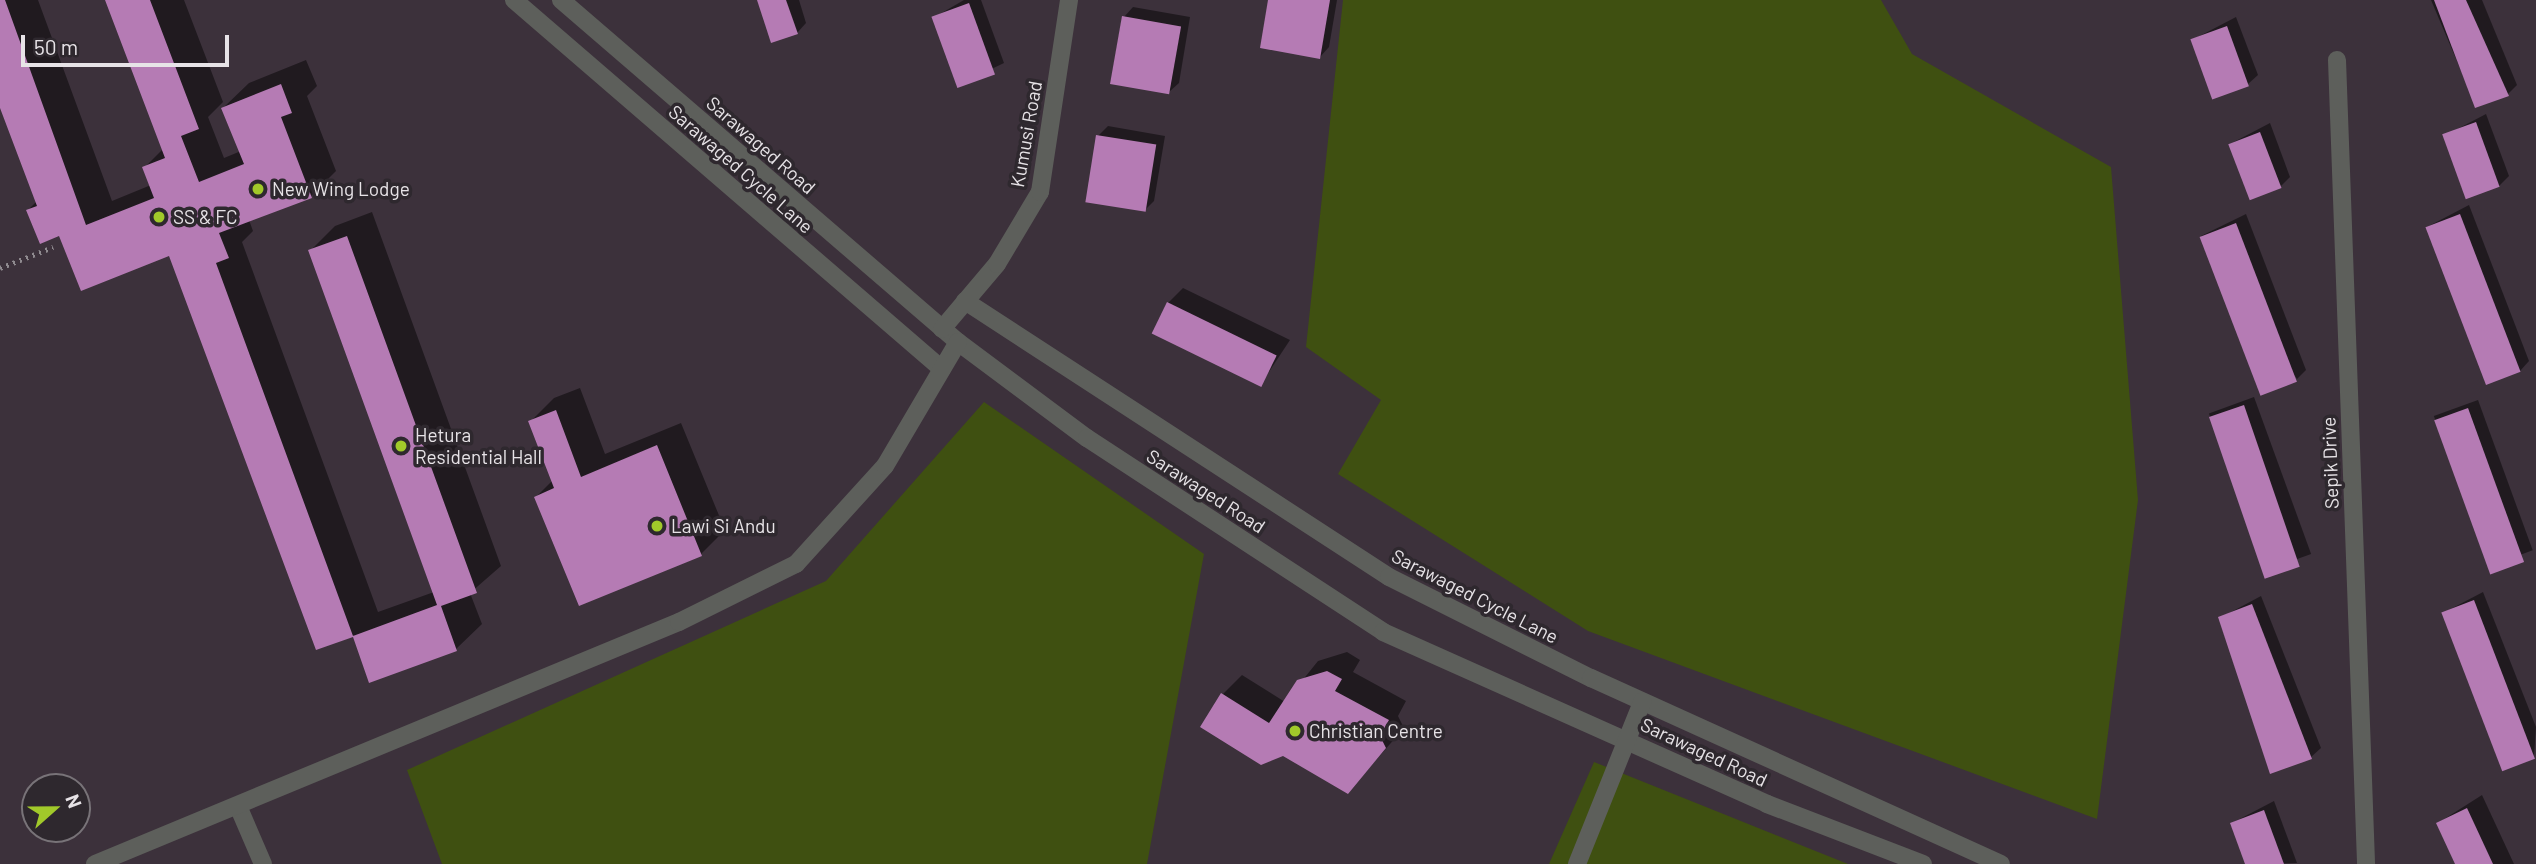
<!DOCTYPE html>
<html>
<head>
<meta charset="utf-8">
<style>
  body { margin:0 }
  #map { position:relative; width:2536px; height:864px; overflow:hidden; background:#2e282e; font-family:Barlow,sans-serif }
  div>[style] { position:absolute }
  .built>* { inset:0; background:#3c313b }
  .green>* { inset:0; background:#3f5011 }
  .shadow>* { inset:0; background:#0007; transform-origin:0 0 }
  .building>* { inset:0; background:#b57bb4; transform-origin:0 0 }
  .path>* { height:4.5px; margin-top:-2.25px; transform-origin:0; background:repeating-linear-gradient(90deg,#8f8a8f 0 2px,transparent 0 7px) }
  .street>* { height:18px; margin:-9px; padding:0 9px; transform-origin:9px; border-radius:9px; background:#5d5f5b }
  .dots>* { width:19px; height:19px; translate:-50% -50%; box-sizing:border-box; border:4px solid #2e282e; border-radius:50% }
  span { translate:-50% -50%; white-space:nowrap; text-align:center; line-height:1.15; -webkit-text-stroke:7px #2e282e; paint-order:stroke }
  .street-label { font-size:19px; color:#e7e3e7 }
  .poi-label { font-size:19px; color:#e7e3e7 }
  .left { translate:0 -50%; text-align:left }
  .north { position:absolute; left:21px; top:773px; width:70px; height:70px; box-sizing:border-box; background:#2e282e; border:2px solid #787378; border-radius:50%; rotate:69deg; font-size:19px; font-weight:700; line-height:28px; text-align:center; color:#e7e3e7 }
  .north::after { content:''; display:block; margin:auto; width:24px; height:32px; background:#a1c92a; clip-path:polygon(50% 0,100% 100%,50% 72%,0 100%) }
  .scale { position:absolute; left:21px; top:35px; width:208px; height:32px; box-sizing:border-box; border:4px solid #e7e3e7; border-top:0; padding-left:9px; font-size:21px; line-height:24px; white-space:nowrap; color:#e7e3e7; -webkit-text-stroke:5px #2e282e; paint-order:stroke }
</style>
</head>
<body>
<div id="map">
  <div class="built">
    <i style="clip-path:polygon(evenodd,0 0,2536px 0,2536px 864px,0 864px,0 0,35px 787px,77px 787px,77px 829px,35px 829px,35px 787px)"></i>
  </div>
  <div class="green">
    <i style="clip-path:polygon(1343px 0,1881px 0,1912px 54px,2111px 167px,2138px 500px,2097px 819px,1588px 631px,1338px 474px,1381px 400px,1306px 347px)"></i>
    <i style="clip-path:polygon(984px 402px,1204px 554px,1147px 864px,442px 864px,407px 770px,826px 581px)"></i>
    <i style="clip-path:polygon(1594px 762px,1848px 864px,1549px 864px)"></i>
  </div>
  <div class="shadow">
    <i style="clip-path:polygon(0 0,38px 0,112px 201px,151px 185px,144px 168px,163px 149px,107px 0,184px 0,223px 102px,208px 117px,224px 158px,241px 151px,223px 108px,249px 83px,306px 60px,317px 86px,307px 96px,336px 171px,311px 196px,249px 220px,253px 231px,242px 242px,378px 612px,434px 592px,310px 251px,335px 226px,372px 212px,501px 566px,470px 593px,482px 624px,456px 649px,370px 681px,354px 635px,317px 648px,170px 254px,60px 234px,28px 210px,37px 201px,0 103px)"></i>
    <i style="clip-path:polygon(759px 0,799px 0,806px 23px,797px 33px)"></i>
    <i style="clip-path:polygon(964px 0,981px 0,1004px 63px,958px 85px,933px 18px)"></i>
    <i style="clip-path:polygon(1270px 0,1337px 0,1329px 47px,1320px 57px)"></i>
    <i style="clip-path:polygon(2431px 0,2482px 0,2517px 85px,2508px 94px,2476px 106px)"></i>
    <i style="clip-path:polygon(1133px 7px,1190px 17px,1179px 83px,1169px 92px,1124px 17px)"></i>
    <i style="clip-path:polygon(2236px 17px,2258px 75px,2248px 84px,2192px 40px)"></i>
    <i style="clip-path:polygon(2486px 114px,2509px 176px,2499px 186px,2444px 136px)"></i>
    <i style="clip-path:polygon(2270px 123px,2290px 177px,2280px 187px,2230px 144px)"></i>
    <i style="clip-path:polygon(1108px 126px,1165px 136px,1154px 201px,1144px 211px,1098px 136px)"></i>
    <i style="clip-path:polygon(2469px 205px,2529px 361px,2520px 371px,2427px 227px)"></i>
    <i style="clip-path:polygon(2246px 214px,2306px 370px,2297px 379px,2201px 236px)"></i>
    <i style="clip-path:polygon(1183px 288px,1290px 340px,1261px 384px,1168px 303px)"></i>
    <i style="clip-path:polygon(580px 388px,605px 454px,681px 423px,725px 530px,701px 554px,580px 604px,536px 497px,553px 480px,530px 422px,554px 398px)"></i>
    <i style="left:2254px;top:397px;width:167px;height:48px;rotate:70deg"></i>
    <i style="left:2478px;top:400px;width:160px;height:47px;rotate:70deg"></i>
    <i style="clip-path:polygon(2483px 592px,2536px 727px,2534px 757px,2443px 613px)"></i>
    <i style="clip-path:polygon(2261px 596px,2321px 748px,2311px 757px,2220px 618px)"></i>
    <i style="clip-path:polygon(1347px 652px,1360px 660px,1353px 672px,1406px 701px,1398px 716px,1404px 728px,1348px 792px,1223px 694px,1242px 675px,1285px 702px,1318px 661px)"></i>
    <i style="clip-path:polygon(2482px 795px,2514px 864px,2457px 864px,2438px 823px)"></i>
    <i style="clip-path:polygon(2274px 801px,2297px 863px,2247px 864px,2232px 823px)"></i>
  </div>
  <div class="building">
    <i style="clip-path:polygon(0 0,5px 0,86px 225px,154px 198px,142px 167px,165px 158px,105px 0,150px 0,199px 129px,181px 136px,199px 182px,244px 164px,221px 108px,281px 84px,292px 113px,281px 117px,312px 198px,219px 233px,229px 258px,216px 263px,353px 636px,437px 605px,308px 250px,347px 236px,477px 593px,441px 606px,457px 651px,369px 683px,353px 637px,316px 650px,169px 256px,81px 291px,59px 236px,40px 244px,26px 210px,37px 206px,0 108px)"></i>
    <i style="clip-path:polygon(757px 0,786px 0,798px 34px,771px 43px)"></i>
    <i style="clip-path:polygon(1268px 0,1330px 0,1320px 59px,1260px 48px)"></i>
    <i style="clip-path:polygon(2434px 0,2466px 0,2509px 96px,2475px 108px)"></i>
    <i style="left:969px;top:3px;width:76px;height:40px;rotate:70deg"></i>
    <i style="left:1122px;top:16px;width:60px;height:69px;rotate:10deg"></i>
    <i style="left:2227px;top:26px;width:64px;height:39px;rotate:70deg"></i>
    <i style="left:2476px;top:122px;width:69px;height:36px;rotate:70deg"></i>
    <i style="left:2260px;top:132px;width:60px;height:34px;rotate:69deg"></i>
    <i style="left:1096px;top:135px;width:61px;height:68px;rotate:9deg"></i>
    <i style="left:2460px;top:214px;width:169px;height:37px;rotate:69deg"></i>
    <i style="left:2236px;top:223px;width:170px;height:39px;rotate:69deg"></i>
    <i style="left:1167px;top:302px;width:122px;height:35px;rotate:26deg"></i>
    <i style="left:2244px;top:405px;width:171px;height:37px;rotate:71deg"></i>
    <i style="left:2468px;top:408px;width:164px;height:36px;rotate:70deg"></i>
    <i style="clip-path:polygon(556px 410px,581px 477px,657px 445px,702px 556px,579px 606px,534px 497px,554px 488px,528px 421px)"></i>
    <i style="left:2474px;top:600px;width:170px;height:35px;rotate:69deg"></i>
    <i style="clip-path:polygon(2252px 604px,2312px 759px,2270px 774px,2218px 617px)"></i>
    <i style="clip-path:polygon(1327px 671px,1342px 679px,1335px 691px,1389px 720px,1380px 736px,1386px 748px,1348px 794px,1283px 756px,1261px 765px,1200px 727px,1221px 693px,1269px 723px,1297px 680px)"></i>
    <i style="clip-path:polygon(2467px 808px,2493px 864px,2455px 864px,2436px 823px)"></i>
    <i style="clip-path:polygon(2264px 810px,2284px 864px,2245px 864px,2230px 823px)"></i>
  </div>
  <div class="path">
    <i style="left:0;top:268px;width:57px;rotate:-21.6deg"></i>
  </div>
  <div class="street">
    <i style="left:514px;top:0;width:565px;rotate:40.77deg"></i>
    <i style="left:561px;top:0;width:524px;rotate:40.74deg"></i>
    <i style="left:958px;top:342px;width:161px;rotate:36.7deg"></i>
    <i style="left:1087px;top:438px;width:354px;rotate:33.2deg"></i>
    <i style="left:1383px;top:632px;width:421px;rotate:24.1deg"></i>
    <i style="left:1767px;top:804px;width:167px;rotate:21deg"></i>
    <i style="left:2337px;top:60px;width:805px;rotate:87.93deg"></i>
    <i style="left:965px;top:301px;width:506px;rotate:33.06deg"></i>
    <i style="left:1389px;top:577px;width:226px;rotate:26.6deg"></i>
    <i style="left:1591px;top:678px;width:450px;rotate:24.4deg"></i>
    <i style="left:942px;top:329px;width:85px;rotate:-49.8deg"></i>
    <i style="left:997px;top:264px;width:84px;rotate:-59.2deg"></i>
    <i style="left:1040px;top:192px;width:194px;rotate:-81.4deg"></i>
    <i style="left:238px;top:806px;width:63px;rotate:66.7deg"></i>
    <i style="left:95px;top:864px;width:632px;rotate:-22.51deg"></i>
    <i style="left:679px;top:622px;width:131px;rotate:-26.4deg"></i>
    <i style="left:796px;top:564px;width:132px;rotate:-47.8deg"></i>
    <i style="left:885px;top:466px;width:144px;rotate:-59.5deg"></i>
    <i style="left:1577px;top:864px;width:175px;rotate:-68.1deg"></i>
  </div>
  <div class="dots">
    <i style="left:258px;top:189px;background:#a1c92a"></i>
    <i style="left:159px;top:217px;background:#a1c92a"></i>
    <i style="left:401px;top:446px;background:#a1c92a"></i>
    <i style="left:657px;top:526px;background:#a1c92a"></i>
    <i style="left:1295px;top:731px;background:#a1c92a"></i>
  </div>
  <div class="street-label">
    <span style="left:1026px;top:134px;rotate:-80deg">Kumusi Road</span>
    <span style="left:761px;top:145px;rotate:41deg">Sarawaged Road</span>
    <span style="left:741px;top:169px;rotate:41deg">Sarawaged Cycle Lane</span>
    <span style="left:2330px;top:463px;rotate:-92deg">Sepik Drive</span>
    <span style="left:1206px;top:491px;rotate:33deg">Sarawaged Road</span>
    <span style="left:1475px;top:596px;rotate:27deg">Sarawaged Cycle Lane</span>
    <span style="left:1704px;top:752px;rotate:25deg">Sarawaged Road</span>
  </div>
  <div class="poi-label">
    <span class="left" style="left:272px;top:189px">New Wing Lodge</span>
    <span class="left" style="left:173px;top:217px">SS &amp; FC</span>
    <span class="left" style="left:415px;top:446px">Hetura<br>Residential Hall</span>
    <span class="left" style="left:671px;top:526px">Lawi Si Andu</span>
    <span class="left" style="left:1309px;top:731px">Christian Centre</span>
  </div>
  <div class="north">N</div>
  <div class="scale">50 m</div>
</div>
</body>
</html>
